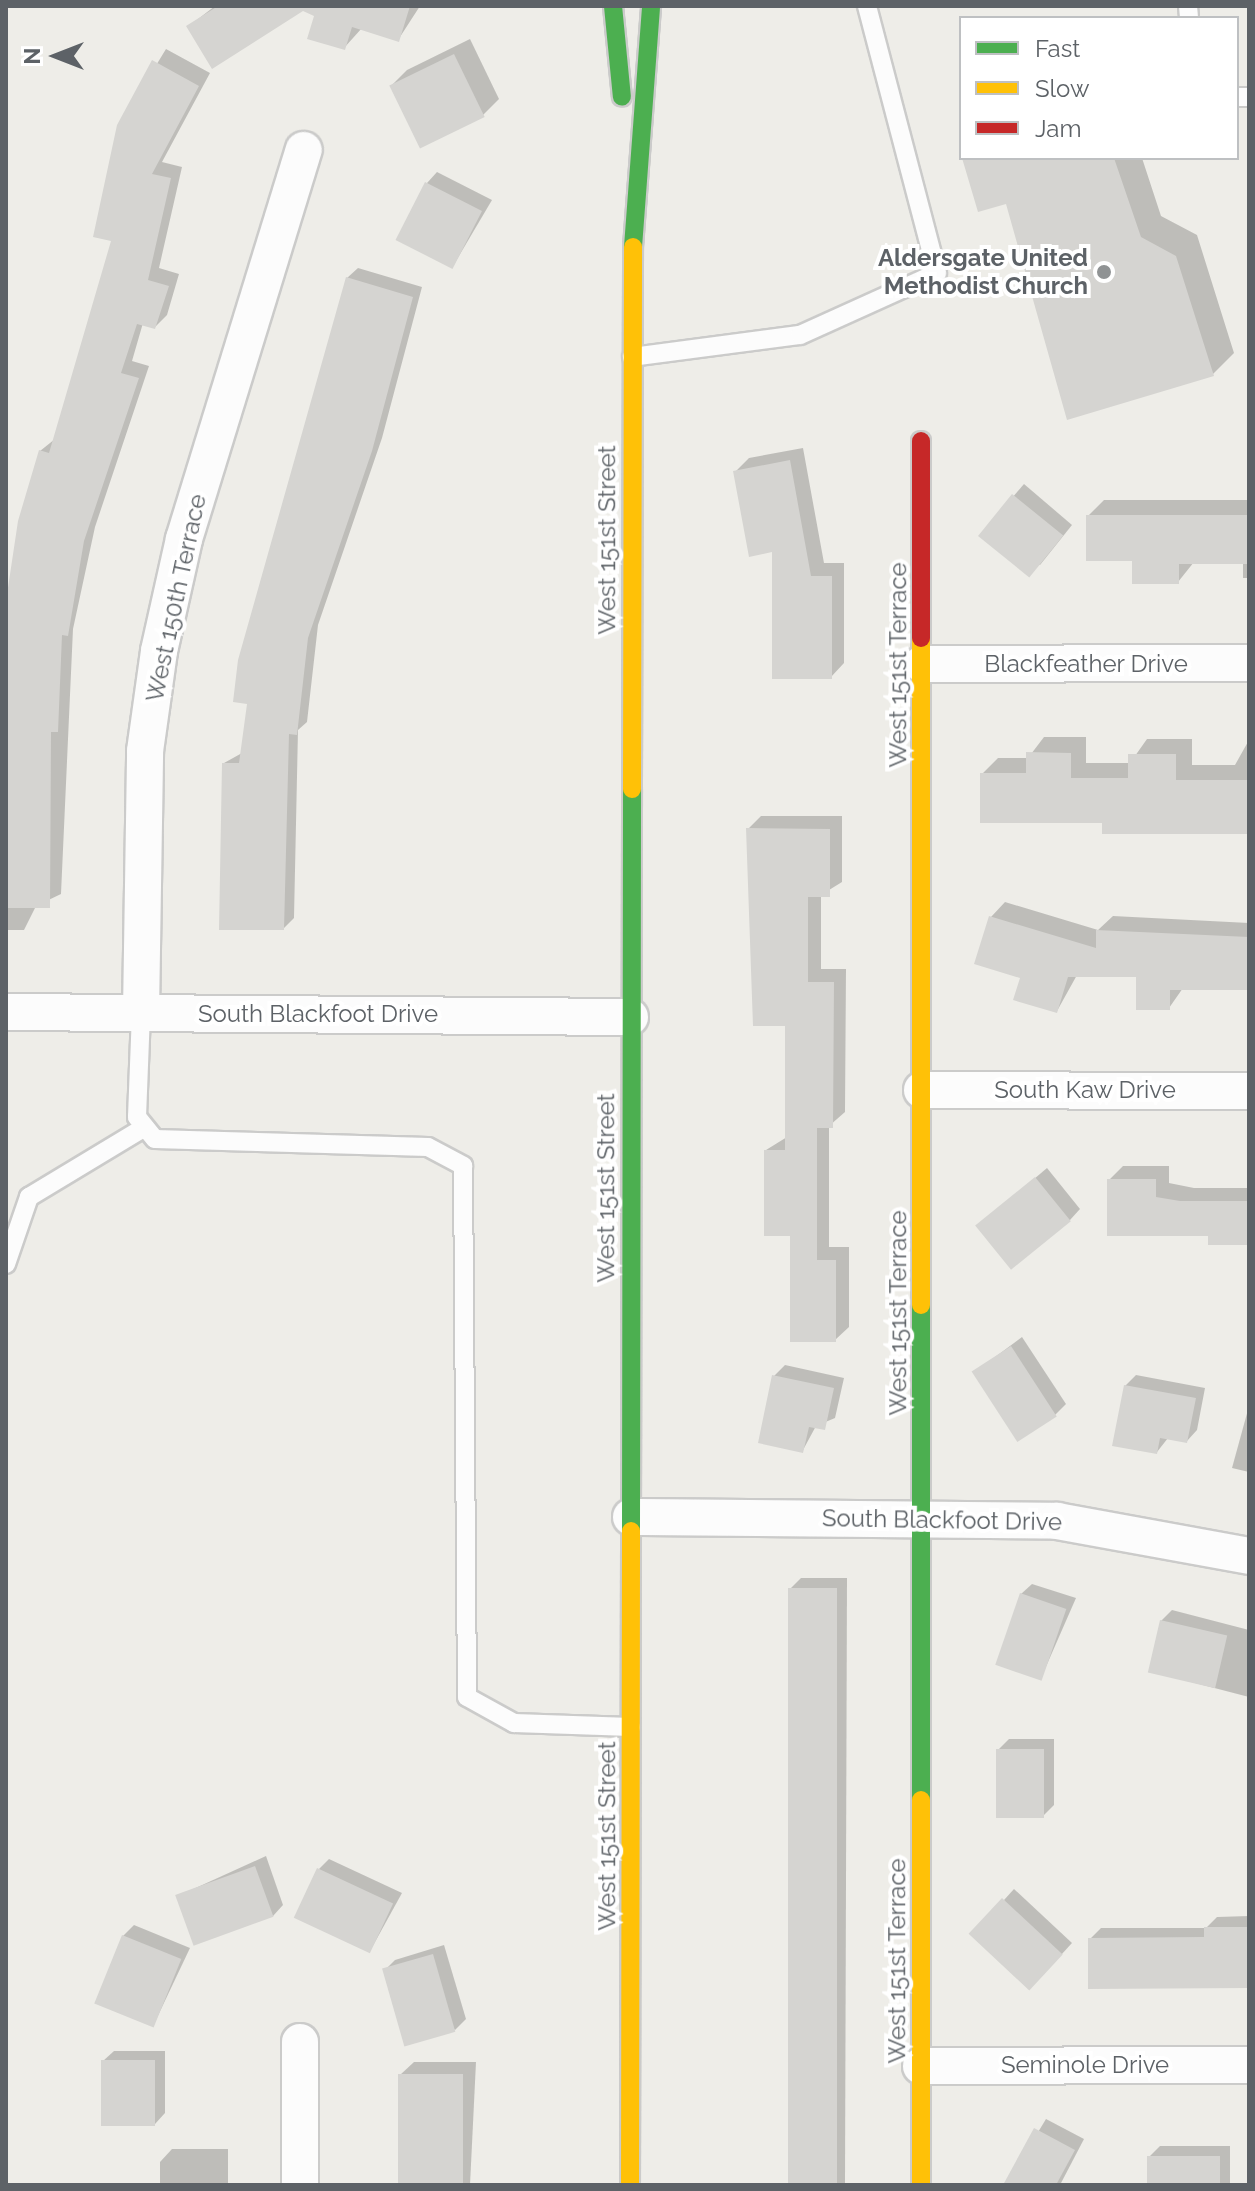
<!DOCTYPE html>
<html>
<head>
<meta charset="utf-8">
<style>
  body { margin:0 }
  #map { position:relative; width:1255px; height:2191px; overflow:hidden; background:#eeede8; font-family:Raleway,sans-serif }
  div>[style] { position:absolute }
  .shadow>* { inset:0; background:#0003 }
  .building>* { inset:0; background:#d5d4d1; transform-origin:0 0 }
  .roads { filter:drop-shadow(2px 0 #cbcbca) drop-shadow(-2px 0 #cbcbca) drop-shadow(0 2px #cbcbca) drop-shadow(0 -2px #cbcbca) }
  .lane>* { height:18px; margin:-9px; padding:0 9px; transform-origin:9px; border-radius:9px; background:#fcfcfc }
  .street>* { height:36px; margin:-18px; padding:0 18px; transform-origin:18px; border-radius:18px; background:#fcfcfc }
  .fast>* { height:18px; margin:-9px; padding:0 9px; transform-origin:9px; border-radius:9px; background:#4caf50 }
  .slow>* { height:18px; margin:-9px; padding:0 9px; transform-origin:9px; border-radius:9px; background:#ffc107 }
  .jam>* { height:18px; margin:-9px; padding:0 9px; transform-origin:9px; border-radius:9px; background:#c62828 }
  .dots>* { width:22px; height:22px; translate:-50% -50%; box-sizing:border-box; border:4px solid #fff; border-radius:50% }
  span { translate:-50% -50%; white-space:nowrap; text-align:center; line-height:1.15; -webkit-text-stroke:8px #fff; paint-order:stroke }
  .poi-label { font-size:24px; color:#5d6267; font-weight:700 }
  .right { translate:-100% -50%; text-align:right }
  .street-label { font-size:24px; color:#5d6267 }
  .frame { position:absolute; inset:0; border:8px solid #5d6267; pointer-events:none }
  .legend { position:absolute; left:959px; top:16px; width:280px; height:144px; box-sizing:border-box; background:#fff; border:2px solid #bec0c2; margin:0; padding:10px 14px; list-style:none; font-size:24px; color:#5d6267 }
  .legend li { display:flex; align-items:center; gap:16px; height:40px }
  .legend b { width:40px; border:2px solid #bec0c2 }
  .north { position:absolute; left:16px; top:16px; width:80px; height:80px; -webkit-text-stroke:6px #fff; paint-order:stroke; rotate:270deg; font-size:22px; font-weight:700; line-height:32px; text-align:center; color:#5d6267 }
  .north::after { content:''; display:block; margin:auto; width:28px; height:36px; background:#5d6267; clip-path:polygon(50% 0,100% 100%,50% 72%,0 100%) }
</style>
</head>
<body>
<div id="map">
  <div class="shadow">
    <i style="clip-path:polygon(215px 6px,294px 6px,189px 26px)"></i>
    <i style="clip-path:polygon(319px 6px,420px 6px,398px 40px,362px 28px,344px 48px)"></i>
    <i style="clip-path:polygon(470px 39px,499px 99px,483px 115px,391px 86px,407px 70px)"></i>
    <i style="clip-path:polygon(166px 49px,210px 73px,162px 162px,182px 167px,159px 268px,179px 274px,167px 315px,155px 327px,143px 323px,132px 361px,149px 366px,95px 527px,73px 629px,61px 894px,36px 906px,24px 930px,6px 930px,6px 609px,40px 451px,55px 439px,113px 239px,119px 126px)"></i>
    <i style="clip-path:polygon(965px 158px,1142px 158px,1161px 216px,1197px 235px,1234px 353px,1213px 374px)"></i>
    <i style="clip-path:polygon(437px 172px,492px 200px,453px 266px,427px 183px)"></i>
    <i style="clip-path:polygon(358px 268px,422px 287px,382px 438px,318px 625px,307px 722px,298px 730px,294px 918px,284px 928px,224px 763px,242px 753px,347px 278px)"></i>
    <i style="clip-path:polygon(803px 448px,824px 563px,844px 563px,844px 663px,831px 677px,735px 472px,749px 458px)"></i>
    <i style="clip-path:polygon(1024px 484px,1072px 525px,1040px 565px,980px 535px)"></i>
    <i style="clip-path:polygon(1104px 500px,1249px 500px,1249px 578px,1243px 578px,1243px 562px,1194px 562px,1178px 582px,1134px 559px,1088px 516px)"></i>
    <i style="clip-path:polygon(1044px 737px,1086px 737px,1086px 763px,1130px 763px,1147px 739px,1192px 739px,1192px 765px,1235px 765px,1249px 740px,1249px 832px,1104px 821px,982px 774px,998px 758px,1028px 758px)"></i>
    <i style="clip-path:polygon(761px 816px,842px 816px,842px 882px,821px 895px,821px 969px,846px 969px,845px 1112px,829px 1126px,829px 1247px,849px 1247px,849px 1327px,835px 1340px,766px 1150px,787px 1137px,787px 1024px,748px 829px)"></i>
    <i style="clip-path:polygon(1005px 902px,1098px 930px,1113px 916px,1249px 923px,1249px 1008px,1248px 988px,1183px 988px,1169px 1008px,1138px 975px,1077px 975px,1057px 1011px,1022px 976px,991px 917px)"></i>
    <i style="clip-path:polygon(1123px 1166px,1169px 1166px,1169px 1183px,1194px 1188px,1249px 1188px,1249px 1243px,1210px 1234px,1109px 1180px)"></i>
    <i style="clip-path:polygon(1047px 1168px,1080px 1209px,1070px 1220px,989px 1217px)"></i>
    <i style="clip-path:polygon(1022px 1337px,1066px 1404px,1055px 1415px,975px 1372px)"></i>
    <i style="clip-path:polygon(785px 1365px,844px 1378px,835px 1418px,816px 1426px,803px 1450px,774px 1376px)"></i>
    <i style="clip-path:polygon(1136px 1375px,1205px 1388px,1197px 1430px,1187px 1441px,1168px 1438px,1157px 1452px,1125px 1386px)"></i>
    <i style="clip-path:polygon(1249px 1406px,1249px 1472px,1232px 1468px)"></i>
    <i style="clip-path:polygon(801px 1578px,847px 1578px,845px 2185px,789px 2185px,790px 1589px)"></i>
    <i style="clip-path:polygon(1032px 1584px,1076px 1598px,1041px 1678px,1021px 1594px)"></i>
    <i style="clip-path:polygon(1172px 1610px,1249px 1630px,1249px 1697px,1149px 1671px,1161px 1621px)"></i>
    <i style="clip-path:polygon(1009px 1739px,1054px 1739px,1054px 1805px,1043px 1816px,998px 1750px)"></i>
    <i style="clip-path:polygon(266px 1856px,283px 1905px,273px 1916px,178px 1896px)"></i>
    <i style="clip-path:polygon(329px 1859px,402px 1893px,370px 1951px,319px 1869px)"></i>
    <i style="clip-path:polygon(1014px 1889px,1072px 1943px,1040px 1978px,1004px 1900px)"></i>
    <i style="clip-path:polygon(1249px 1916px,1249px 1986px,1090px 1939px,1101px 1928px,1206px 1928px,1217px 1917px)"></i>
    <i style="clip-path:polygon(134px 1925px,190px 1948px,153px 2026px,123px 1936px)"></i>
    <i style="clip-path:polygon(444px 1945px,466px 2019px,455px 2030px,385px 1970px,395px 1960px)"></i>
    <i style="clip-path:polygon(114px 2051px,165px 2051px,165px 2113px,155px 2124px,103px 2061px)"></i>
    <i style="clip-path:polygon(414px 2062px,476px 2062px,470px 2185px,399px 2185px,400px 2075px)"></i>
    <i style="clip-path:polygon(1046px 2119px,1084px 2139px,1060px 2185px,1006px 2185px)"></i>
    <i style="clip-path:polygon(1160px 2146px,1230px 2146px,1230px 2185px,1149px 2185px,1149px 2157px)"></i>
    <i style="clip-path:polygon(172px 2149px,228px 2149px,228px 2185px,160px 2185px,160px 2162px)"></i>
  </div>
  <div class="building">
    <i style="clip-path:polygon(218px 6px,410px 6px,399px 42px,352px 27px,345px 50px,307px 39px,314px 16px,303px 11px,212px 69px,186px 26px)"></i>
    <i style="left:454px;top:54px;width:70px;height:72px;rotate:64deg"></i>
    <i style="clip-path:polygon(152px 60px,199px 86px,152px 174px,171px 178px,148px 280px,169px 286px,155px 329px,137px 324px,121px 373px,139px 378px,84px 541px,68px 636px,62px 635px,58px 732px,51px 732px,50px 908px,6px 908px,6px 601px,18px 521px,39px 450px,49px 453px,111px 241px,93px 237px,117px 125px)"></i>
    <i style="clip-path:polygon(962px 158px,1114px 158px,1141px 237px,1176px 256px,1214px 376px,1067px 420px,1006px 204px,978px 212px)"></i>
    <i style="left:425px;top:182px;width:64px;height:65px;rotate:27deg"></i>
    <i style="clip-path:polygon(346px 277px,413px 297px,372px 451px,308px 638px,297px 735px,289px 734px,284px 930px,219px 930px,222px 763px,239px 763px,247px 704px,233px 702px,238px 660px)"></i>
    <i style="clip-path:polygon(790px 460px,811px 576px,832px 576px,832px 679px,772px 679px,772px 552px,749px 557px,733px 471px)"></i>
    <i style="left:1012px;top:494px;width:66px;height:54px;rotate:39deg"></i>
    <i style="clip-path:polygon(1086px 515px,1249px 515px,1249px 564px,1179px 564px,1179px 584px,1132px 584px,1132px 561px,1086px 561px)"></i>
    <i style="clip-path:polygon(1026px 752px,1071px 753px,1071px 778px,1128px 778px,1128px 754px,1176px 754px,1176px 780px,1249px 780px,1249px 834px,1102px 834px,1102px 823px,980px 823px,980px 773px,1026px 773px)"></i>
    <i style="clip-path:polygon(746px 828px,830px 829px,830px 897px,808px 897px,808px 982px,834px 982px,833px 1128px,817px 1128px,817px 1260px,836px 1260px,836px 1342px,790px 1342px,790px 1236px,764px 1236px,764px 1150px,785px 1150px,785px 1026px,753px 1026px)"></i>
    <i style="clip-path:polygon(989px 916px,1096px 948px,1096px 930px,1249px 937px,1249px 990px,1170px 990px,1170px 1010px,1136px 1010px,1136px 977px,1068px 977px,1057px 1013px,1013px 1000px,1020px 978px,974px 964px)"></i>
    <i style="left:1035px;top:1177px;width:57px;height:77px;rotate:51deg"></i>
    <i style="clip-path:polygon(1107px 1179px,1156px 1179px,1156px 1197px,1180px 1201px,1249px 1201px,1249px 1245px,1208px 1245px,1208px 1236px,1107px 1236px)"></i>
    <i style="left:1011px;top:1346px;width:84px;height:47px;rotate:57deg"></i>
    <i style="clip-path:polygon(772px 1375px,834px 1388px,825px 1430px,809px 1427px,803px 1453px,758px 1443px)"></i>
    <i style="clip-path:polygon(1124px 1385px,1196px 1398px,1187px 1443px,1160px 1438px,1157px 1454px,1112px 1446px)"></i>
    <i style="left:788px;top:1588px;width:49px;height:597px"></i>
    <i style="left:1020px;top:1593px;width:49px;height:76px;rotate:19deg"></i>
    <i style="left:1160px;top:1620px;width:69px;height:54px;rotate:13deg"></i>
    <i style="left:996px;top:1749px;width:48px;height:69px"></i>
    <i style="left:255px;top:1866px;width:54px;height:85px;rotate:70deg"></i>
    <i style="left:317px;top:1868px;width:84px;height:55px;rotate:25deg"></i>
    <i style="left:1002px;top:1898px;width:83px;height:49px;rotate:43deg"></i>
    <i style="clip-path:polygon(1204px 1927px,1249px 1927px,1249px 1988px,1088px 1989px,1088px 1938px,1204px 1937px)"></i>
    <i style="left:122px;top:1935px;width:64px;height:74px;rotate:22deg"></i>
    <i style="left:433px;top:1954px;width:81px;height:53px;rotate:74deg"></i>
    <i style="left:101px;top:2060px;width:54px;height:66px"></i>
    <i style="left:398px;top:2074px;width:65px;height:111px"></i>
    <i style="clip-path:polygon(1034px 2128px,1075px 2150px,1056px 2185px,1003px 2185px)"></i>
    <i style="left:1147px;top:2156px;width:73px;height:29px"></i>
  </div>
  <div class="roads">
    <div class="lane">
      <i style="left:1188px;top:6px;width:12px;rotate:85deg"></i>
      <i style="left:1237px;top:97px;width:12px"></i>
      <i style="left:632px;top:357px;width:169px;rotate:-7.5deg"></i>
      <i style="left:800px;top:335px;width:150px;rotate:-24.3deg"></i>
      <i style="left:937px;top:273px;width:276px;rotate:-104.7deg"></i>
      <i style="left:141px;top:1013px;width:104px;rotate:92.2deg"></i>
      <i style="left:137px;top:1117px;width:28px;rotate:51deg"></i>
      <i style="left:155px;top:1139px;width:273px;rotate:1.7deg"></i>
      <i style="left:428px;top:1147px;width:40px;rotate:28deg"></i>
      <i style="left:463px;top:1166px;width:531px;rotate:89.57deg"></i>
      <i style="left:467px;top:1697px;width:54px;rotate:29deg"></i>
      <i style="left:514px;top:1723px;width:117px;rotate:2deg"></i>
      <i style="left:6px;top:1264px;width:71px;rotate:-71.1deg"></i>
      <i style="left:29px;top:1197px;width:135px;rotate:-31.1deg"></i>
    </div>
    <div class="street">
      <i style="left:922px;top:664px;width:327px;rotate:-0.2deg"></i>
      <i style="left:6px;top:1012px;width:624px;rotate:0.46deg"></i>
      <i style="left:141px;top:1013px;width:262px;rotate:-89.1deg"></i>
      <i style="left:145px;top:751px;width:101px;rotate:-82deg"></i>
      <i style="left:159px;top:651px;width:115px;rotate:-77.4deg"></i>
      <i style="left:184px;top:539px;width:407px;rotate:-72.9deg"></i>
      <i style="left:922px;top:1090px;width:327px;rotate:0.2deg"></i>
      <i style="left:631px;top:1517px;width:426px;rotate:0.5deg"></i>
      <i style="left:1057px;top:1521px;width:195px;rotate:10.3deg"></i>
      <i style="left:300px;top:2042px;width:143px;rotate:90deg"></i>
      <i style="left:921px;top:2066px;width:328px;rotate:-0.2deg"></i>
    </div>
    <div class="fast">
      <i style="left:613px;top:6px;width:91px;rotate:84.4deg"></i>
      <i style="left:633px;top:247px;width:242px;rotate:-85.7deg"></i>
      <i style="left:921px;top:1305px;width:495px;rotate:90deg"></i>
      <i style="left:631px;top:1531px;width:742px;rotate:-89.92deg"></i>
    </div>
    <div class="slow">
      <i style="left:921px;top:638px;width:667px;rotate:90deg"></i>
      <i style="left:632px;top:789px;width:542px;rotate:-89.89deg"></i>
      <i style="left:921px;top:1800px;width:385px;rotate:90deg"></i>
      <i style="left:630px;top:2185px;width:654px;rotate:-89.91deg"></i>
    </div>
    <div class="jam">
      <i style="left:921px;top:441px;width:197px;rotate:90deg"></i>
    </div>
  </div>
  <div class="dots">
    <i style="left:1104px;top:272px;background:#909394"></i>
  </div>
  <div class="poi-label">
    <span class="right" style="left:1088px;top:272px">Aldersgate United<br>Methodist Church</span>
  </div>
  <div class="street-label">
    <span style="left:607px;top:540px;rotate:-90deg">West 151st Street</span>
    <span style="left:176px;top:598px;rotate:-78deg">West 150th Terrace</span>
    <span style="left:1086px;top:664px">Blackfeather Drive</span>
    <span style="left:898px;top:665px;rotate:-90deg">West 151st Terrace</span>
    <span style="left:318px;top:1014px">South Blackfoot Drive</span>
    <span style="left:1085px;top:1090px">South Kaw Drive</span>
    <span style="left:606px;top:1188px;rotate:-90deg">West 151st Street</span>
    <span style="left:898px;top:1313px;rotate:-90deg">West 151st Terrace</span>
    <span style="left:942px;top:1520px;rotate:1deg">South Blackfoot Drive</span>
    <span style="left:607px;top:1836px;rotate:-90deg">West 151st Street</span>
    <span style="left:897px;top:1961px;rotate:-90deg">West 151st Terrace</span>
    <span style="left:1085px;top:2065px">Seminole Drive</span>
  </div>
  <div class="frame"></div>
  <ul class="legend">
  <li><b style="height:10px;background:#4caf50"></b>Fast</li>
  <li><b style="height:10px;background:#ffc107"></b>Slow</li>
  <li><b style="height:10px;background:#c62828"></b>Jam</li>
  </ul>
  <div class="north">N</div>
</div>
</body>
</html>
